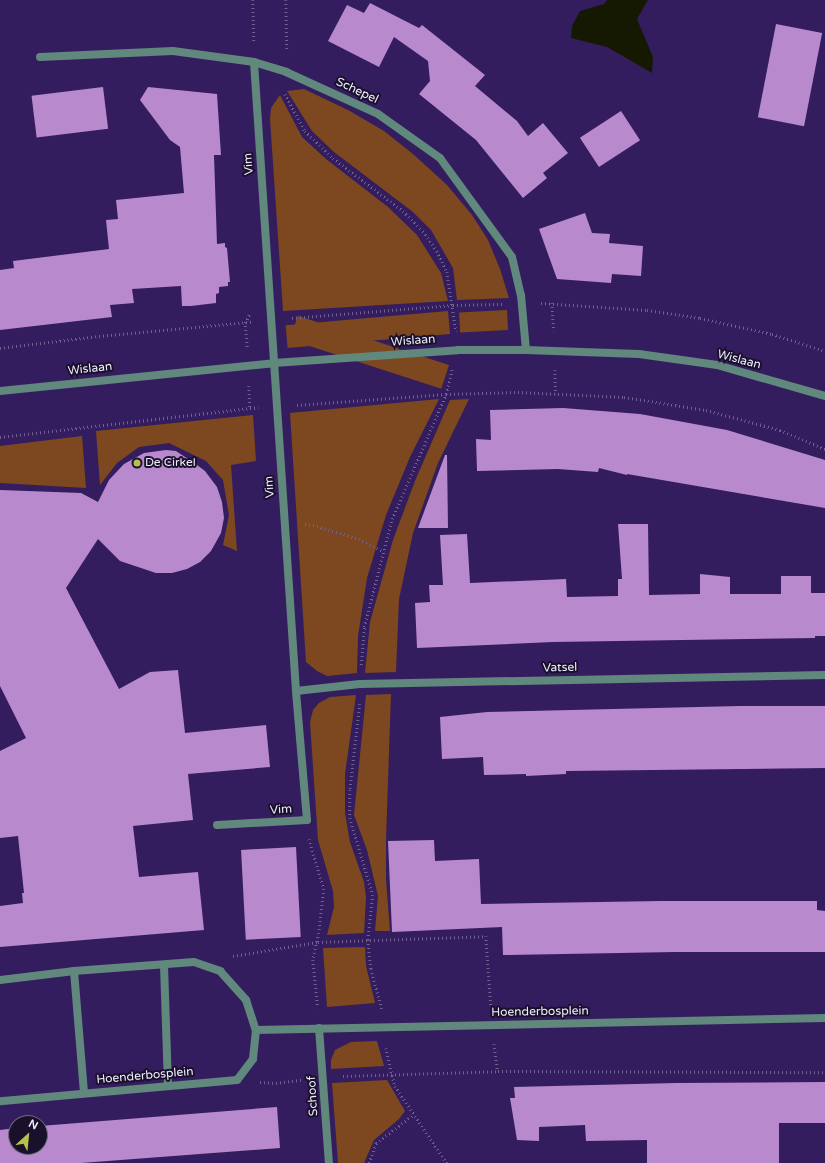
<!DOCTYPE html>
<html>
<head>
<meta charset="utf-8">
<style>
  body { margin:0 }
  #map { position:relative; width:825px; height:1163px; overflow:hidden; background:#341d5e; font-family:"Varela Round",sans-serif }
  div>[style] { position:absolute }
  .green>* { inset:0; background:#7d481f; transform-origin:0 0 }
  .water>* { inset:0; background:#161902 }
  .building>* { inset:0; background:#b989cd; transform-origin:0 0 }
  .path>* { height:2.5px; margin-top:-1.25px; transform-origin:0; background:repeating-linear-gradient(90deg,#716092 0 1px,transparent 0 4px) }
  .lane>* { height:8px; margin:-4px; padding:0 4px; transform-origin:4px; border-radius:4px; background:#60887d }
  .street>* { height:8px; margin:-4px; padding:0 4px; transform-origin:4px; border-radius:4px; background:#60887d }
  .dots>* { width:11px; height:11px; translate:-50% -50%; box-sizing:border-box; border:2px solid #19102c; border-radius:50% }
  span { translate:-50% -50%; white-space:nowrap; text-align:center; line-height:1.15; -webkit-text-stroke:4px #19102c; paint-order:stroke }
  .street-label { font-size:12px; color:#f0ecfd }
  .poi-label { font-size:12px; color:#f0ecfd }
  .left { translate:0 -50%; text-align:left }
  .north { position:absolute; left:8px; top:1115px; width:40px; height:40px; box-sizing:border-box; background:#19102c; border:1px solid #6f6880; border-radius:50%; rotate:27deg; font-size:11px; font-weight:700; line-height:16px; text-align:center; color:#f0ecfd }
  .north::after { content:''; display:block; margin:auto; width:14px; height:18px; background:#b4c24a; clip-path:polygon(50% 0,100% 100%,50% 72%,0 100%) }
</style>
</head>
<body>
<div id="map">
  <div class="green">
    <i style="clip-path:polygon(304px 89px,348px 110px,384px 131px,413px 154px,447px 185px,472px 215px,488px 240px,500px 269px,509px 298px,457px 300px,453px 268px,431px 230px,413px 212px,334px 152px,312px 131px,287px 91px)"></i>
    <i style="clip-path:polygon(280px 95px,302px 137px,326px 159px,388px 207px,417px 235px,441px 273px,448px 301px,283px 311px,270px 119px,271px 108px)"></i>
    <i style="left:507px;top:310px;width:20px;height:48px;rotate:87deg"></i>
    <i style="left:448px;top:311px;width:23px;height:163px;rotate:85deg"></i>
    <i style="left:449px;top:365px;width:25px;height:159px;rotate:108deg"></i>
    <i style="clip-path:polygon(439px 399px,410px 457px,386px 515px,367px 578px,358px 636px,357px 673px,327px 676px,317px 671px,306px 662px,290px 413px)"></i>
    <i style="clip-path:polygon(469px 399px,438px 463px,413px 533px,399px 599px,396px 672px,365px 673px,370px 622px,393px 540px,415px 481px,450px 400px)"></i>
    <i style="clip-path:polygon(253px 415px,256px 461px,231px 465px,237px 551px,223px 545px,229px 515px,223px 480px,206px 461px,169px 443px,139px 447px,117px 463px,100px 485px,96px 431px)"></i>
    <i style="clip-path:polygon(82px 436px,86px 488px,0 483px,0 446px)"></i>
    <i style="clip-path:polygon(391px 694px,386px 839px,386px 880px,390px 931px,375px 931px,378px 896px,367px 850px,354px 815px,366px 695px)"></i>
    <i style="clip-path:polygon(356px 695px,345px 774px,345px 813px,350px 842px,364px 882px,366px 897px,364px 933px,327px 935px,334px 907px,333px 891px,318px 840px,310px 722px,313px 710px,319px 703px,330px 697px)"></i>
    <i style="clip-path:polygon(365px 947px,366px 966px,375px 1003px,327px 1007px,323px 948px)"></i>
    <i style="clip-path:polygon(377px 1041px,384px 1066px,331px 1069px,331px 1060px,335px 1050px,351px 1042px)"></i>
    <i style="clip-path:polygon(387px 1080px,405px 1111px,399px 1119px,374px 1140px,364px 1163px,338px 1163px,332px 1083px)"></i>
  </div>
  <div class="water">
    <i style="clip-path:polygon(607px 0,648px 0,637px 19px,653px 57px,652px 73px,607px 47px,571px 38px,572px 26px,580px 11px,604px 4px)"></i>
  </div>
  <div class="building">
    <i style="clip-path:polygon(370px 3px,419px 28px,422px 25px,485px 75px,475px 86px,517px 121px,528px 136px,543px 123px,568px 153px,543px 173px,547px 178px,523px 198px,476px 140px,419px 94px,430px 81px,428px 61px,394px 37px,379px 67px,328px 41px,347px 5px,364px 13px)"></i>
    <i style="left:776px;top:24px;width:47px;height:95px;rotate:11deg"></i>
    <i style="left:103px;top:87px;width:42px;height:72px;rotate:83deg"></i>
    <i style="clip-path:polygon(148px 87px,217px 94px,221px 155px,214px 155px,217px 244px,225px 243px,225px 247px,227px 248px,230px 282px,228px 282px,228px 286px,219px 287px,219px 293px,216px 294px,216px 303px,191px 306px,182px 306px,181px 286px,132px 289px,134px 303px,110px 305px,112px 317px,0 330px,0 270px,14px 268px,13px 261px,109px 249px,106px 220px,118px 219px,116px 200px,184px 193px,180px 147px,170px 140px,140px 100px)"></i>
    <i style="left:621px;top:111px;width:35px;height:49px;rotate:57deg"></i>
    <i style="clip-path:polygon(585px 213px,592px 233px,610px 234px,609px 243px,643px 246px,641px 276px,612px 274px,611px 283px,557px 279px,539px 229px)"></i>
    <i style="clip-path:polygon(563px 408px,640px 414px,727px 430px,825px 460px,825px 508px,627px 474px,627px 475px,599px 468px,598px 472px,558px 469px,477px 471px,476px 439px,491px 440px,490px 410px)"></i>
    <i style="clip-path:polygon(166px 450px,176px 451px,197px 465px,205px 471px,217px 487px,222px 502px,224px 518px,221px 533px,211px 551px,200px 562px,187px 569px,172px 573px,156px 573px,120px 561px,98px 539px,66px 588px,119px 689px,150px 672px,178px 670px,185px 733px,266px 725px,270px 767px,188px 774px,193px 820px,133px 826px,139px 877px,198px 872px,204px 930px,0 947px,0 906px,23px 903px,22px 893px,24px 893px,18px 836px,0 838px,0 751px,26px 738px,0 686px,0 490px,81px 493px,98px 502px,109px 480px,124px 464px,144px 453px)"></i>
    <i style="clip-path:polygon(445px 455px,447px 455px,448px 528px,418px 528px)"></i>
    <i style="clip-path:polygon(618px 524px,648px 524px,649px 595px,700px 594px,700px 574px,730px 577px,730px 594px,781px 594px,781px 576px,811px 576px,811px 593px,825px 593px,825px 636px,815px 636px,815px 638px,553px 642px,417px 648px,415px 603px,430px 602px,429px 585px,443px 585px,440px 535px,467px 534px,470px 583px,566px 579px,567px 597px,618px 596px,618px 579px,622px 579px)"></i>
    <i style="clip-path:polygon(740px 706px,825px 706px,825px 768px,566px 771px,566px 774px,526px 776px,526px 774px,484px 775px,483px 757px,442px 759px,440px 717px,487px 712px)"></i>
    <i style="clip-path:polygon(434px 840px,435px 861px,479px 859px,481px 904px,661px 901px,817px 901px,817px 910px,825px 911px,825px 952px,675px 952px,503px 955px,502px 927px,392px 932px,388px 841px)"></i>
    <i style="left:296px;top:847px;width:90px;height:55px;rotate:87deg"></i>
    <i style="clip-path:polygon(825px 1082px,825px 1123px,779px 1123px,779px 1163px,647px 1163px,647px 1140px,586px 1141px,585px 1125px,539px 1127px,539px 1141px,517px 1140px,510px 1098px,515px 1098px,514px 1087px,676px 1083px)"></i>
    <i style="clip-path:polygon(277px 1107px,280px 1148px,81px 1163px,0 1163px,0 1130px,16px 1128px,16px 1147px,40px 1147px,40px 1126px)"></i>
  </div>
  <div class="path">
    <i style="left:253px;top:0;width:41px;rotate:88.6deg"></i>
    <i style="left:286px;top:0;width:51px;rotate:88.9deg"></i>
    <i style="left:285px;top:94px;width:42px;rotate:61.6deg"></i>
    <i style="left:305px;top:131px;width:39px;rotate:44deg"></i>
    <i style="left:333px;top:158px;width:88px;rotate:37.1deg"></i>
    <i style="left:403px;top:211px;width:28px;rotate:45deg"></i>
    <i style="left:423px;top:231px;width:24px;rotate:55deg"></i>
    <i style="left:437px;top:251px;width:23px;rotate:65deg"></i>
    <i style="left:447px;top:272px;width:60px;rotate:81.3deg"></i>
    <i style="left:541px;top:303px;width:106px;rotate:3.8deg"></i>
    <i style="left:647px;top:310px;width:54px;rotate:8.6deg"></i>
    <i style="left:700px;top:318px;width:74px;rotate:12.5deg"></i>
    <i style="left:772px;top:334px;width:56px;rotate:17.8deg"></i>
    <i style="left:552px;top:303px;width:28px;rotate:86deg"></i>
    <i style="left:292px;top:318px;width:162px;rotate:-4.6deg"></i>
    <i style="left:453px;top:305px;width:49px;rotate:-1.2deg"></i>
    <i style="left:247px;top:347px;width:24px;rotate:-95deg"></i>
    <i style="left:245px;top:323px;width:11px;rotate:-63deg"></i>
    <i style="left:0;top:348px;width:100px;rotate:-6.9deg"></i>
    <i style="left:99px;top:336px;width:153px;rotate:-5.3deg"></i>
    <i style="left:555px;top:370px;width:24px;rotate:88deg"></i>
    <i style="left:249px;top:386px;width:21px;rotate:87deg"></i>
    <i style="left:250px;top:407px;width:2px"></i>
    <i style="left:297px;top:405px;width:149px;rotate:-4.2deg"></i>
    <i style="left:446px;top:394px;width:72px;rotate:-1.6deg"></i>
    <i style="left:518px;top:392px;width:106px;rotate:2.7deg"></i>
    <i style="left:624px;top:397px;width:83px;rotate:9deg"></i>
    <i style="left:706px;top:410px;width:77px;rotate:15.1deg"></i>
    <i style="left:780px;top:430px;width:49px;rotate:22.9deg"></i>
    <i style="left:0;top:437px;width:260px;rotate:-6.6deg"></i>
    <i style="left:305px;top:524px;width:12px;rotate:9deg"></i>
    <i style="left:317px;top:526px;width:44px;rotate:17.2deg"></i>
    <i style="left:359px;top:539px;width:28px;rotate:27deg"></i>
    <i style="left:361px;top:665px;width:38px;rotate:-85deg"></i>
    <i style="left:364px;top:627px;width:112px;rotate:-75.5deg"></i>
    <i style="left:392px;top:519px;width:136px;rotate:-66.6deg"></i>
    <i style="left:446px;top:394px;width:25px;rotate:-76deg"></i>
    <i style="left:360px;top:704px;width:87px;rotate:96.6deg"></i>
    <i style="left:350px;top:790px;width:28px;rotate:90deg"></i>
    <i style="left:350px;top:818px;width:80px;rotate:73.4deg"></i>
    <i style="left:373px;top:895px;width:45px;rotate:96.3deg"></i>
    <i style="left:368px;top:940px;width:29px;rotate:84deg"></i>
    <i style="left:371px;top:969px;width:41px;rotate:74.6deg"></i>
    <i style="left:309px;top:839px;width:52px;rotate:73.3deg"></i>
    <i style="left:324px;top:889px;width:44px;rotate:96.5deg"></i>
    <i style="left:319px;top:933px;width:28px;rotate:103deg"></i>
    <i style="left:313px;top:960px;width:48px;rotate:84.1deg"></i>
    <i style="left:233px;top:956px;width:86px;rotate:-9.4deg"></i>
    <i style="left:318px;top:942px;width:168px;rotate:-2deg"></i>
    <i style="left:486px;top:936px;width:69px;rotate:85.9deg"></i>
    <i style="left:494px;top:1044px;width:27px;rotate:82deg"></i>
    <i style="left:386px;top:1048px;width:39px;rotate:77deg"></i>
    <i style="left:395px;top:1086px;width:93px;rotate:56deg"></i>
    <i style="left:343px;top:1076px;width:155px;rotate:-1.8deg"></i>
    <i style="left:498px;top:1071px;width:327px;rotate:0.2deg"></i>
    <i style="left:260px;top:1082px;width:16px;rotate:4deg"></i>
    <i style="left:276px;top:1083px;width:26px;rotate:-7deg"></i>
    <i style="left:369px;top:1163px;width:21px;rotate:-71deg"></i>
    <i style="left:376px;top:1143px;width:46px;rotate:-37.1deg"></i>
  </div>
  <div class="lane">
    <i style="left:164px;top:965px;width:120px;rotate:88.1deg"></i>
    <i style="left:74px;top:971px;width:122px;rotate:85.3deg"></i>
  </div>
  <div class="street">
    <i style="left:40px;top:57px;width:133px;rotate:-2.6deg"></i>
    <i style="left:173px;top:51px;width:82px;rotate:7.7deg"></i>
    <i style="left:254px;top:62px;width:34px;rotate:17deg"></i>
    <i style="left:286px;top:72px;width:101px;rotate:24.5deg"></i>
    <i style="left:378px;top:114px;width:76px;rotate:35.4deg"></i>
    <i style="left:440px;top:158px;width:122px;rotate:54deg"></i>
    <i style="left:512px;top:257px;width:39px;rotate:77deg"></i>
    <i style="left:521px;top:295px;width:55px;rotate:84.8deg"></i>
    <i style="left:0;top:391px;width:275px;rotate:-5.8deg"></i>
    <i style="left:274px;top:363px;width:184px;rotate:-4deg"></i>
    <i style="left:458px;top:350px;width:68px"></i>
    <i style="left:526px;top:350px;width:113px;rotate:2deg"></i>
    <i style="left:639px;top:354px;width:79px;rotate:8deg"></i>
    <i style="left:717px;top:365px;width:112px;rotate:16deg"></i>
    <i style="left:296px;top:691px;width:64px;rotate:-6.2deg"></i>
    <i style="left:360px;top:684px;width:465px;rotate:-1.1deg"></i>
    <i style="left:217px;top:825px;width:90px;rotate:-3.2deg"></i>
    <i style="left:307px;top:820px;width:129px;rotate:-94.9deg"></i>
    <i style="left:296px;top:691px;width:630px;rotate:-93.82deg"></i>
    <i style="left:0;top:980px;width:75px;rotate:-6.9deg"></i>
    <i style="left:74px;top:971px;width:120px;rotate:-4.3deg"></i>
    <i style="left:194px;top:962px;width:28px;rotate:19deg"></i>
    <i style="left:220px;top:971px;width:39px;rotate:48deg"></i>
    <i style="left:246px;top:1000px;width:32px;rotate:72deg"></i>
    <i style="left:256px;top:1030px;width:29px;rotate:96deg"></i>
    <i style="left:253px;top:1059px;width:26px;rotate:127deg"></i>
    <i style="left:237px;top:1080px;width:238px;rotate:174.9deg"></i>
    <i style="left:319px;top:1028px;width:135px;rotate:85.8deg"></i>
    <i style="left:256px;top:1030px;width:569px;rotate:-1.21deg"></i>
  </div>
  <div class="dots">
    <i style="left:137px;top:463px;background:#b4c24a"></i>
  </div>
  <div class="street-label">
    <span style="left:357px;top:91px;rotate:25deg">Schepel</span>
    <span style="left:249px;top:164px;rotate:-94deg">Vim</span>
    <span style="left:413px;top:341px;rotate:-4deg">Wislaan</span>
    <span style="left:739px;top:360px;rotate:15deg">Wislaan</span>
    <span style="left:90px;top:369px;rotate:-6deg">Wislaan</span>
    <span style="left:270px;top:487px;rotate:-94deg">Vim</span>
    <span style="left:560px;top:668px;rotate:-1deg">Vatsel</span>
    <span style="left:281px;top:810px;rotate:-3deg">Vim</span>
    <span style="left:540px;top:1012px;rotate:-1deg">Hoenderbosplein</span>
    <span style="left:145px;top:1076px;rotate:-5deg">Hoenderbosplein</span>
    <span style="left:313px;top:1096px;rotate:-93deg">Schoof</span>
  </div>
  <div class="poi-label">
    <span class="left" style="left:145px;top:463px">De Cirkel</span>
  </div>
  <div class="north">N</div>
</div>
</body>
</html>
